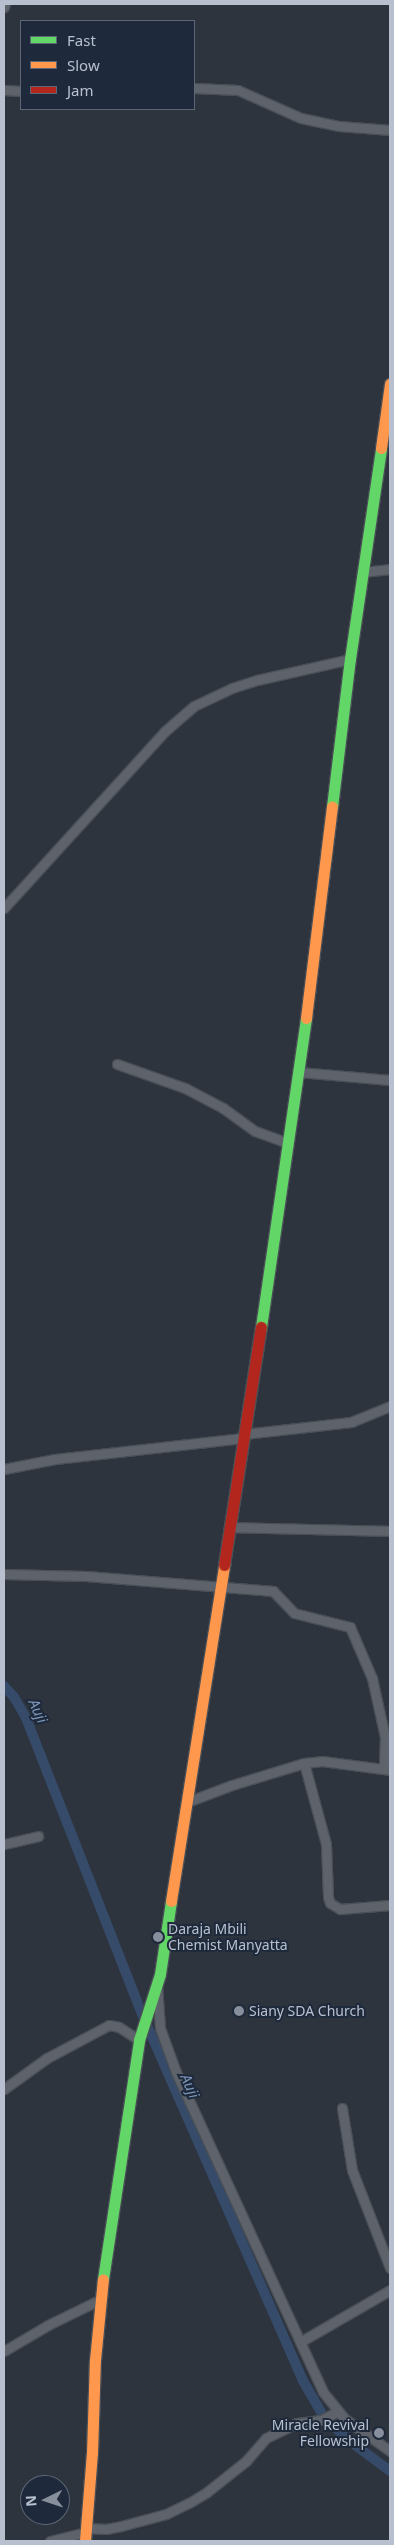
<!DOCTYPE html>
<html>
<head>
<meta charset="utf-8">
<style>
  body { margin:0 }
  #map { position:relative; width:394px; height:2545px; overflow:hidden; background:#2d343e; font-family:"Noto Sans",sans-serif }
  div>[style] { position:absolute }
  .canal>* { height:10px; margin:-5px; padding:0 5px; transform-origin:5px; border-radius:5px; background:#364b6a }
  .roads { filter:drop-shadow(1px 0 #4a4f56) drop-shadow(-1px 0 #4a4f56) drop-shadow(0 1px #4a4f56) drop-shadow(0 -1px #4a4f56) }
  .street>* { height:9px; margin:-4.5px; padding:0 4.5px; transform-origin:4.5px; border-radius:4.5px; background:#5e636b }
  .fast>* { height:11px; margin:-5.5px; padding:0 5.5px; transform-origin:5.5px; border-radius:5.5px; background:#63d668 }
  .slow>* { height:11px; margin:-5.5px; padding:0 5.5px; transform-origin:5.5px; border-radius:5.5px; background:#ff974d }
  .jam>* { height:11px; margin:-5.5px; padding:0 5.5px; transform-origin:5.5px; border-radius:5.5px; background:#b3261e }
  .dots>* { width:14px; height:14px; translate:-50% -50%; box-sizing:border-box; border:2px solid #1e2a3b; border-radius:50% }
  span { translate:-50% -50%; white-space:nowrap; text-align:center; line-height:1.15; -webkit-text-stroke:4px #1e2a3b; paint-order:stroke }
  .poi-label { font-size:14px; color:#b8c0cf }
  .left { translate:0 -50%; text-align:left }
  .right { translate:-100% -50%; text-align:right }
  .water-label { font-size:15px; color:#7c95b8; font-style:italic }
  .frame { position:absolute; inset:0; border:5px solid #b8c0cf; pointer-events:none }
  .legend { position:absolute; left:20px; top:20px; width:175px; height:90px; box-sizing:border-box; background:#1e2a3b; border:1px solid #5c6676; margin:0; padding:6px 9px; list-style:none; font-size:15px; color:#b8c0cf }
  .legend li { display:flex; align-items:center; gap:10px; height:25px }
  .legend b { width:25px; border:1px solid #5c6676 }
  .north { position:absolute; left:20px; top:2475px; width:50px; height:50px; box-sizing:border-box; background:#1e2a3b; border:1px solid #5c6676; border-radius:50%; rotate:266deg; font-size:14px; font-weight:700; line-height:20px; text-align:center; color:#b8c0cf }
  .north::after { content:''; display:block; margin:auto; width:18px; height:22px; background:#878f9c; clip-path:polygon(50% 0,100% 100%,50% 72%,0 100%) }
</style>
</head>
<body>
<div id="map">
  <div class="canal">
    <i style="left:4px;top:1686px;width:15px;rotate:48deg"></i>
    <i style="left:14px;top:1697px;width:24px;rotate:60deg"></i>
    <i style="left:26px;top:1718px;width:318px;rotate:68.6deg"></i>
    <i style="left:142px;top:2014px;width:399px;rotate:66.3deg"></i>
    <i style="left:302px;top:2379px;width:46px;rotate:60.1deg"></i>
    <i style="left:325px;top:2419px;width:35px;rotate:41deg"></i>
    <i style="left:351px;top:2442px;width:49px;rotate:36.6deg"></i>
  </div>
  <div class="roads">
    <div class="street">
      <i style="left:4px;top:7px;width:3px;rotate:-72deg"></i>
      <i style="left:194px;top:88px;width:44px;rotate:2.6deg"></i>
      <i style="left:238px;top:90px;width:69px;rotate:24deg"></i>
      <i style="left:301px;top:118px;width:39px;rotate:12deg"></i>
      <i style="left:339px;top:126px;width:51px;rotate:4.5deg"></i>
      <i style="left:4px;top:90px;width:17px;rotate:3deg"></i>
      <i style="left:362px;top:572px;width:28px;rotate:-6deg"></i>
      <i style="left:4px;top:908px;width:238px;rotate:-47.7deg"></i>
      <i style="left:164px;top:732px;width:40px;rotate:-41deg"></i>
      <i style="left:194px;top:706px;width:42px;rotate:-25.3deg"></i>
      <i style="left:232px;top:688px;width:26px;rotate:-18deg"></i>
      <i style="left:257px;top:680px;width:95px;rotate:-12.7deg"></i>
      <i style="left:117px;top:1064px;width:72px;rotate:19.4deg"></i>
      <i style="left:185px;top:1088px;width:43px;rotate:27.8deg"></i>
      <i style="left:223px;top:1108px;width:39px;rotate:36deg"></i>
      <i style="left:255px;top:1131px;width:35px;rotate:20deg"></i>
      <i style="left:299px;top:1072px;width:91px;rotate:5deg"></i>
      <i style="left:244px;top:1434px;width:108px;rotate:-6.4deg"></i>
      <i style="left:351px;top:1422px;width:42px;rotate:-22.3deg"></i>
      <i style="left:4px;top:1469px;width:52px;rotate:-11.1deg"></i>
      <i style="left:55px;top:1459px;width:189px;rotate:-6.4deg"></i>
      <i style="left:229px;top:1527px;width:161px;rotate:1.4deg"></i>
      <i style="left:4px;top:1574px;width:82px;rotate:1.4deg"></i>
      <i style="left:86px;top:1576px;width:188px;rotate:4.6deg"></i>
      <i style="left:273px;top:1591px;width:30px;rotate:46deg"></i>
      <i style="left:294px;top:1613px;width:58px;rotate:14deg"></i>
      <i style="left:350px;top:1627px;width:56px;rotate:66.7deg"></i>
      <i style="left:372px;top:1678px;width:60px;rotate:77.6deg"></i>
      <i style="left:385px;top:1737px;width:31px;rotate:92deg"></i>
      <i style="left:304px;top:1763px;width:84px;rotate:74.8deg"></i>
      <i style="left:326px;top:1844px;width:53px;rotate:87.8deg"></i>
      <i style="left:328px;top:1897px;width:6px;rotate:72deg"></i>
      <i style="left:330px;top:1903px;width:12px;rotate:31deg"></i>
      <i style="left:340px;top:1909px;width:50px;rotate:-4.6deg"></i>
      <i style="left:187px;top:1802px;width:48px;rotate:-20.7deg"></i>
      <i style="left:232px;top:1785px;width:75px;rotate:-17deg"></i>
      <i style="left:304px;top:1763px;width:18px;rotate:-6deg"></i>
      <i style="left:322px;top:1761px;width:69px;rotate:7.5deg"></i>
      <i style="left:4px;top:1844px;width:35px;rotate:-13deg"></i>
      <i style="left:157px;top:1985px;width:43px;rotate:86deg"></i>
      <i style="left:160px;top:2028px;width:47px;rotate:70deg"></i>
      <i style="left:176px;top:2072px;width:352px;rotate:65.3deg"></i>
      <i style="left:323px;top:2392px;width:35px;rotate:51deg"></i>
      <i style="left:345px;top:2419px;width:55px;rotate:35.4deg"></i>
      <i style="left:4px;top:2089px;width:53px;rotate:-35.8deg"></i>
      <i style="left:47px;top:2058px;width:70px;rotate:-28deg"></i>
      <i style="left:109px;top:2025px;width:10px;rotate:11deg"></i>
      <i style="left:119px;top:2027px;width:24px;rotate:33deg"></i>
      <i style="left:342px;top:2108px;width:63px;rotate:80.8deg"></i>
      <i style="left:352px;top:2170px;width:105px;rotate:68.8deg"></i>
      <i style="left:300px;top:2342px;width:104px;rotate:-30deg"></i>
      <i style="left:4px;top:2351px;width:51px;rotate:-30.6deg"></i>
      <i style="left:48px;top:2325px;width:57px;rotate:-26.1deg"></i>
      <i style="left:86px;top:2528px;width:20px;rotate:3deg"></i>
      <i style="left:106px;top:2529px;width:15px;rotate:-11deg"></i>
      <i style="left:121px;top:2526px;width:47px;rotate:-14.9deg"></i>
      <i style="left:166px;top:2514px;width:25px;rotate:-26deg"></i>
      <i style="left:189px;top:2503px;width:21px;rotate:-31deg"></i>
      <i style="left:207px;top:2492px;width:50px;rotate:-38.5deg"></i>
      <i style="left:246px;top:2461px;width:30px;rotate:-49deg"></i>
      <i style="left:266px;top:2438px;width:34px;rotate:-26deg"></i>
      <i style="left:297px;top:2423px;width:24px;rotate:-7deg"></i>
      <i style="left:321px;top:2420px;width:18px;rotate:-27deg"></i>
      <i style="left:50px;top:2541px;width:37px;rotate:-14deg"></i>
    </div>
    <div class="fast">
      <i style="left:332px;top:807px;width:149px;rotate:-83.1deg"></i>
      <i style="left:350px;top:659px;width:213px;rotate:-81.6deg"></i>
      <i style="left:261px;top:1327px;width:312px;rotate:-81.7deg"></i>
      <i style="left:103px;top:2279px;width:242px;rotate:-81.4deg"></i>
      <i style="left:139px;top:2040px;width:69px;rotate:-72.3deg"></i>
      <i style="left:160px;top:1974px;width:74px;rotate:-81.4deg"></i>
    </div>
    <div class="slow">
      <i style="left:381px;top:448px;width:65px;rotate:-82deg"></i>
      <i style="left:306px;top:1018px;width:213px;rotate:-83deg"></i>
      <i style="left:171px;top:1901px;width:340px;rotate:-81deg"></i>
      <i style="left:85px;top:2541px;width:88px;rotate:-85.5deg"></i>
      <i style="left:92px;top:2453px;width:93px;rotate:-88.2deg"></i>
      <i style="left:95px;top:2360px;width:81px;rotate:-84.4deg"></i>
    </div>
    <div class="jam">
      <i style="left:224px;top:1565px;width:241px;rotate:-81.2deg"></i>
    </div>
  </div>
  <div class="dots">
    <i style="left:158px;top:1937px;background:#878f9c"></i>
    <i style="left:239px;top:2011px;background:#878f9c"></i>
    <i style="left:379px;top:2433px;background:#878f9c"></i>
  </div>
  <div class="poi-label">
    <span class="left" style="left:168px;top:1937px">Daraja Mbili<br>Chemist Manyatta</span>
    <span class="left" style="left:249px;top:2011px">Siany SDA Church</span>
    <span class="right" style="left:369px;top:2433px">Miracle Revival<br>Fellowship</span>
  </div>
  <div class="water-label">
    <span style="left:38px;top:1711px;rotate:65deg">Auji</span>
    <span style="left:190px;top:2086px;rotate:66deg">Auji</span>
  </div>
  <div class="frame"></div>
  <ul class="legend">
  <li><b style="height:6px;background:#63d668"></b>Fast</li>
  <li><b style="height:6px;background:#ff974d"></b>Slow</li>
  <li><b style="height:6px;background:#b3261e"></b>Jam</li>
  </ul>
  <div class="north">N</div>
</div>
</body>
</html>
